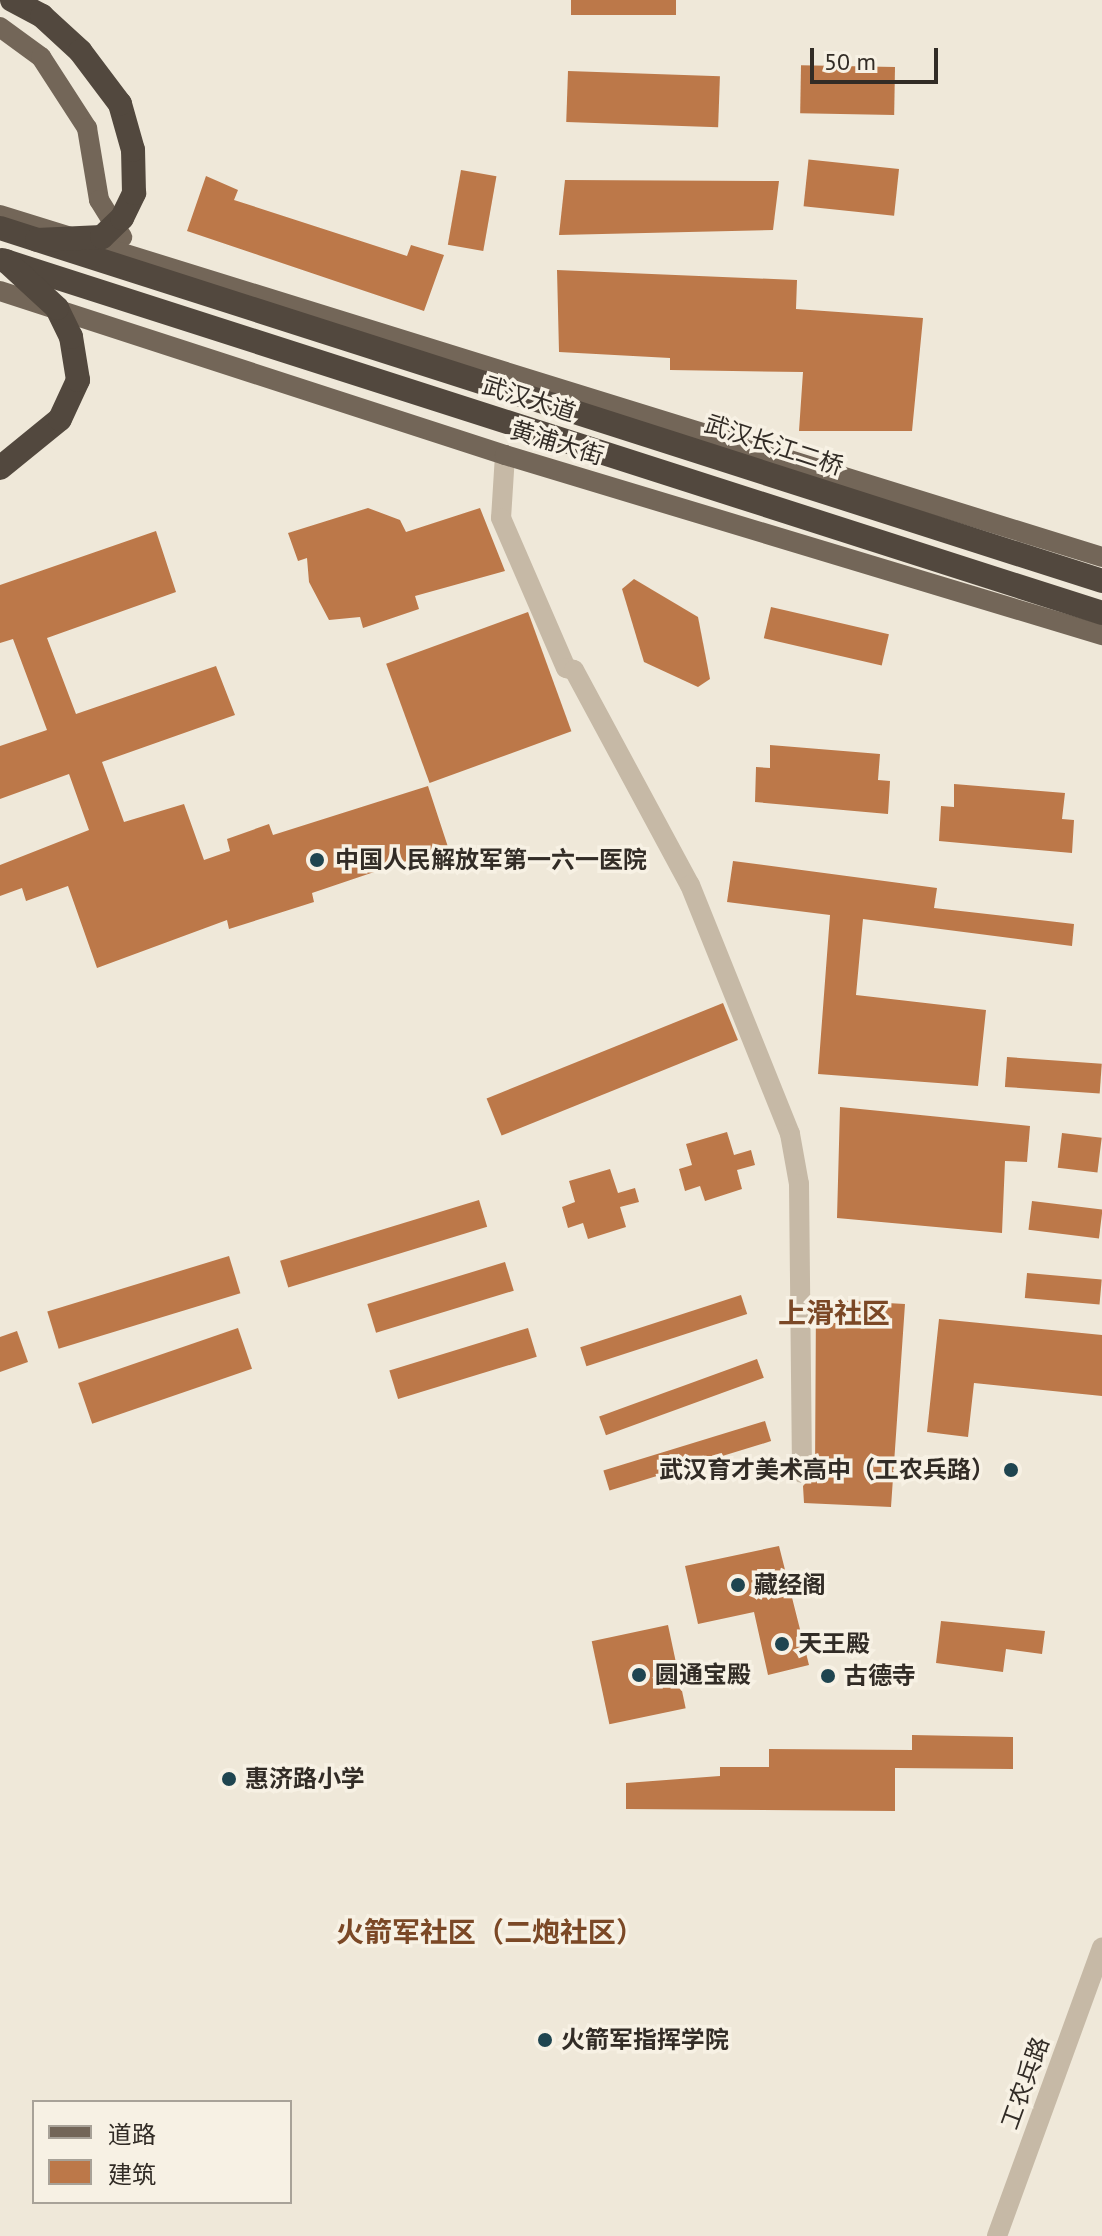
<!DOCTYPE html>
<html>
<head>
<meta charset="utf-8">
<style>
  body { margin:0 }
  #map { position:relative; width:1102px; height:2236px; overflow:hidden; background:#efe8d9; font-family:"PT Sans","Noto Sans SC",sans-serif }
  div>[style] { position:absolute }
  .building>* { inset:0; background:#bc7849; transform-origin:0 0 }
  .minor>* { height:20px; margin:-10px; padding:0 10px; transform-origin:10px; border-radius:10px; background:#c6b9a6 }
  .major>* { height:20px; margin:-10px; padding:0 10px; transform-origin:10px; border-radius:10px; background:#736658 }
  .highway>* { height:24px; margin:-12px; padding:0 12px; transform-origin:12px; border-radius:12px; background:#52483e }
  .highway-bridge>* { height:24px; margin:-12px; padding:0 12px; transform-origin:12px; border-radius:12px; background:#52483e }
  .dots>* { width:22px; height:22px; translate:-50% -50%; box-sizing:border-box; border:4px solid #f7f1e4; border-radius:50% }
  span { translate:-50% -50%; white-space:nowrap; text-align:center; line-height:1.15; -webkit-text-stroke:7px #f7f1e4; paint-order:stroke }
  .street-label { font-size:24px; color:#322c26 }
  .poi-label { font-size:24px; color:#322c26; font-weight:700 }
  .left { translate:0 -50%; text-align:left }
  .right { translate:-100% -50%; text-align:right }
  .quarter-label { font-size:28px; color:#7b4826; font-weight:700 }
  .legend { position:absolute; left:32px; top:2100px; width:260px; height:104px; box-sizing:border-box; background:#f7f1e4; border:2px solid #a8a298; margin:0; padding:10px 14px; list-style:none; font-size:24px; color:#322c26 }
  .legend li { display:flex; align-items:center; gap:16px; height:40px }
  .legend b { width:40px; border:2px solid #a8a298 }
  .scale { position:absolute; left:810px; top:48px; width:128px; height:36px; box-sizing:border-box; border:4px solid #322c26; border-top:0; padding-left:10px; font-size:24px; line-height:28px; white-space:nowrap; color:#322c26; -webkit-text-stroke:6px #f7f1e4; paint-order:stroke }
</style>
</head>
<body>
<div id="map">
  <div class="building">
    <i style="left:571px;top:0;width:105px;height:15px"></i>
    <i style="left:895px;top:67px;width:48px;height:94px;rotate:91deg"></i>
    <i style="left:568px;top:71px;width:152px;height:51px;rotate:2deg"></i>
    <i style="left:899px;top:169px;width:47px;height:91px;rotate:96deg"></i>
    <i style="left:461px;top:170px;width:36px;height:76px;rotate:10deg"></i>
    <i style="clip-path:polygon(206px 176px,238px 190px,234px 200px,407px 256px,411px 245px,444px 255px,424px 311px,187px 231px)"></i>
    <i style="clip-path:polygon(565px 180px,779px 181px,773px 230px,559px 235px)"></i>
    <i style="clip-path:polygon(557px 270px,797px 280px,796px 309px,923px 318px,912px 431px,799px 431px,803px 372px,670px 370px,670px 358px,559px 352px)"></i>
    <i style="clip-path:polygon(368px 508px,400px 520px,406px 532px,480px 508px,505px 571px,415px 596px,419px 609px,363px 628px,360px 617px,329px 620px,309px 582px,307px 558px,298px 561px,288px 533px)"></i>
    <i style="clip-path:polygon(156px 531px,176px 592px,47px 638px,76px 714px,216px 666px,235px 715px,102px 762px,124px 822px,184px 804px,204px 860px,230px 851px,227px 839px,269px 824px,273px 835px,428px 786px,448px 847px,312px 893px,314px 902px,229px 929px,227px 920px,97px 968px,68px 886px,26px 901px,22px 888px,0 896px,0 865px,89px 830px,69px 774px,0 799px,0 746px,47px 730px,13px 639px,0 643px,0 585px)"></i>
    <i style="clip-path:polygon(634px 579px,698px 617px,710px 679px,698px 687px,644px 662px,622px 589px)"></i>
    <i style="left:771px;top:607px;width:121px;height:32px;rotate:13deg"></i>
    <i style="left:528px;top:612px;width:127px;height:151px;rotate:70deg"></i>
    <i style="clip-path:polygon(770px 745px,880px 754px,878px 780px,890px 781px,888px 814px,755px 802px,756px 767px,770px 768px)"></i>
    <i style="clip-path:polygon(954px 784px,1065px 793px,1062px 819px,1074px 820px,1072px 853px,939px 841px,941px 806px,954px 807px)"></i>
    <i style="clip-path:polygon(733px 861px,937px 888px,934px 908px,1074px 924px,1072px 946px,863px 919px,856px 995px,986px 1010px,978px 1086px,818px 1074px,830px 915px,727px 902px)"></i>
    <i style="left:723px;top:1003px;width:40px;height:255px;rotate:68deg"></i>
    <i style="left:1007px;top:1057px;width:95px;height:30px;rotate:4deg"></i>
    <i style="clip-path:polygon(840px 1107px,1030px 1126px,1027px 1162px,1005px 1161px,1002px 1233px,837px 1218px)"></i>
    <i style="clip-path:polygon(727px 1132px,734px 1155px,751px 1150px,755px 1165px,737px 1170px,742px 1189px,705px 1201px,700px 1186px,685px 1191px,679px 1169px,692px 1165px,686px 1144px)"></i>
    <i style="left:1062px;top:1133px;width:40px;height:35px;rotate:7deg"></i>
    <i style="clip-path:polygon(610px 1169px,618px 1193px,635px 1188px,639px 1202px,620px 1207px,626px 1227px,588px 1239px,583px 1223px,568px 1228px,562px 1207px,575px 1202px,569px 1181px)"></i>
    <i style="left:479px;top:1200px;width:28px;height:208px;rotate:73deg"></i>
    <i style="left:1032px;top:1201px;width:71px;height:29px;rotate:7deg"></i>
    <i style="left:229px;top:1256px;width:39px;height:190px;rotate:73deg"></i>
    <i style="left:505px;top:1262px;width:30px;height:144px;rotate:73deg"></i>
    <i style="left:1027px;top:1273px;width:75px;height:25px;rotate:5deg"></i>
    <i style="left:741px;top:1295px;width:20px;height:169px;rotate:72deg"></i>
    <i style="clip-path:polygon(816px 1299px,905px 1304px,891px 1507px,804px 1503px,803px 1486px,815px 1473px)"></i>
    <i style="clip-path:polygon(939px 1319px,1102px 1335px,1102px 1396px,974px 1383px,968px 1437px,927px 1432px)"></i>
    <i style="left:238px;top:1328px;width:43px;height:169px;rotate:71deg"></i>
    <i style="left:528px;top:1328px;width:30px;height:145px;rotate:73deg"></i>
    <i style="clip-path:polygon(17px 1331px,28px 1362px,0 1372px,0 1337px)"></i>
    <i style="left:757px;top:1359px;width:20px;height:168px;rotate:70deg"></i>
    <i style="left:765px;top:1421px;width:21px;height:169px;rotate:73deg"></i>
    <i style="clip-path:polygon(779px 1546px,809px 1665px,768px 1675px,754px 1612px,698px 1624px,685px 1566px)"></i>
    <i style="clip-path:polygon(941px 1621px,1045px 1631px,1042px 1654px,1006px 1649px,1003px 1672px,936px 1663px)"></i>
    <i style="left:668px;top:1625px;width:85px;height:78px;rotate:78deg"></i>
    <i style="clip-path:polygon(912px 1735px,1013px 1737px,1013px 1769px,895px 1768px,895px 1811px,626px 1809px,626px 1783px,720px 1776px,720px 1767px,769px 1767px,769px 1749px,912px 1750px)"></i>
  </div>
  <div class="minor">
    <i style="left:505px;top:455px;width:63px;rotate:93.6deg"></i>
    <i style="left:501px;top:518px;width:163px;rotate:66.6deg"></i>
    <i style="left:566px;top:668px;width:8px;rotate:14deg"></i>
    <i style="left:574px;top:670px;width:244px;rotate:61.7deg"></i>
    <i style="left:690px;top:885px;width:268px;rotate:68.1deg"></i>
    <i style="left:790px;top:1134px;width:51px;rotate:79.8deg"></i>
    <i style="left:799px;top:1184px;width:289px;rotate:89.4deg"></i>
    <i style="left:997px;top:2236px;width:307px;rotate:-70deg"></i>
  </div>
  <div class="major">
    <i style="left:0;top:27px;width:51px;rotate:36.2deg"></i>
    <i style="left:41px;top:57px;width:85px;rotate:57.1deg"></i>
    <i style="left:87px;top:128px;width:73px;rotate:80.5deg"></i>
    <i style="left:99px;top:200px;width:44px;rotate:58.1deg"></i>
    <i style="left:0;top:215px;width:1154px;rotate:17.24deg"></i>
    <i style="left:0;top:291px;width:531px;rotate:17.99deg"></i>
    <i style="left:505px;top:455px;width:624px;rotate:16.78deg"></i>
  </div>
  <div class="highway">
    <i style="left:12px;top:0;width:34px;rotate:28deg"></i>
    <i style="left:42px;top:16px;width:52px;rotate:42.6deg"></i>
    <i style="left:0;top:228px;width:1157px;rotate:17.76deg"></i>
    <i style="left:2px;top:260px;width:1155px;rotate:17.79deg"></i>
  </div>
  <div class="highway-bridge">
    <i style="left:37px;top:240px;width:65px;rotate:-2.6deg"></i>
    <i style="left:102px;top:237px;width:28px;rotate:-44deg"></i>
    <i style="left:122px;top:218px;width:28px;rotate:-64deg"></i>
    <i style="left:134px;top:193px;width:43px;rotate:-91.3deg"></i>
    <i style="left:133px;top:150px;width:48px;rotate:-105.8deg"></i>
    <i style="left:120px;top:104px;width:66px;rotate:-127deg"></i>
    <i style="left:0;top:468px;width:77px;rotate:-39.2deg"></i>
    <i style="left:60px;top:419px;width:43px;rotate:-65.2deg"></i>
    <i style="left:78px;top:380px;width:44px;rotate:-99.2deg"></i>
    <i style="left:71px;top:337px;width:32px;rotate:-116deg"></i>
    <i style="left:57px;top:308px;width:69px;rotate:-137.3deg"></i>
  </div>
  <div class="dots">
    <i style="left:317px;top:860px;background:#1f4550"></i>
    <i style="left:1011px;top:1470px;background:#1f4550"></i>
    <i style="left:738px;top:1585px;background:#1f4550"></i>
    <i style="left:782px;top:1644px;background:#1f4550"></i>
    <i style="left:639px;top:1675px;background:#1f4550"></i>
    <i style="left:828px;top:1676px;background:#1f4550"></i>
    <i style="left:229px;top:1779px;background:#1f4550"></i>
    <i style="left:545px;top:2040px;background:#1f4550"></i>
  </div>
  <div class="street-label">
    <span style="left:529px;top:399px;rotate:18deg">武汉大道</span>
    <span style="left:557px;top:443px;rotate:17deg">黄浦大街</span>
    <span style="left:774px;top:445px;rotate:18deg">武汉长江二桥</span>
    <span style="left:1025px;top:2083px;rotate:-70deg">工农兵路</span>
  </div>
  <div class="poi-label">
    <span class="left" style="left:335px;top:860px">中国人民解放军第一六一医院</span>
    <span class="right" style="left:995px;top:1470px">武汉育才美术高中（工农兵路）</span>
    <span class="left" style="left:754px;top:1585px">藏经阁</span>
    <span class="left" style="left:798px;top:1644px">天王殿</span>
    <span class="left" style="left:655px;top:1675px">圆通宝殿</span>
    <span class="left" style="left:844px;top:1676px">古德寺</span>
    <span class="left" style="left:245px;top:1779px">惠济路小学</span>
    <span class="left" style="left:561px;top:2040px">火箭军指挥学院</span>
  </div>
  <div class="quarter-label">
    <span style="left:834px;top:1313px">上滑社区</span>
    <span style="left:490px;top:1932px">火箭军社区（二炮社区）</span>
  </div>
  <ul class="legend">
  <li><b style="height:10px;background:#736658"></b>道路</li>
  <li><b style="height:22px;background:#bc7849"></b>建筑</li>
  </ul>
  <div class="scale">50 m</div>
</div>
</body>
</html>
